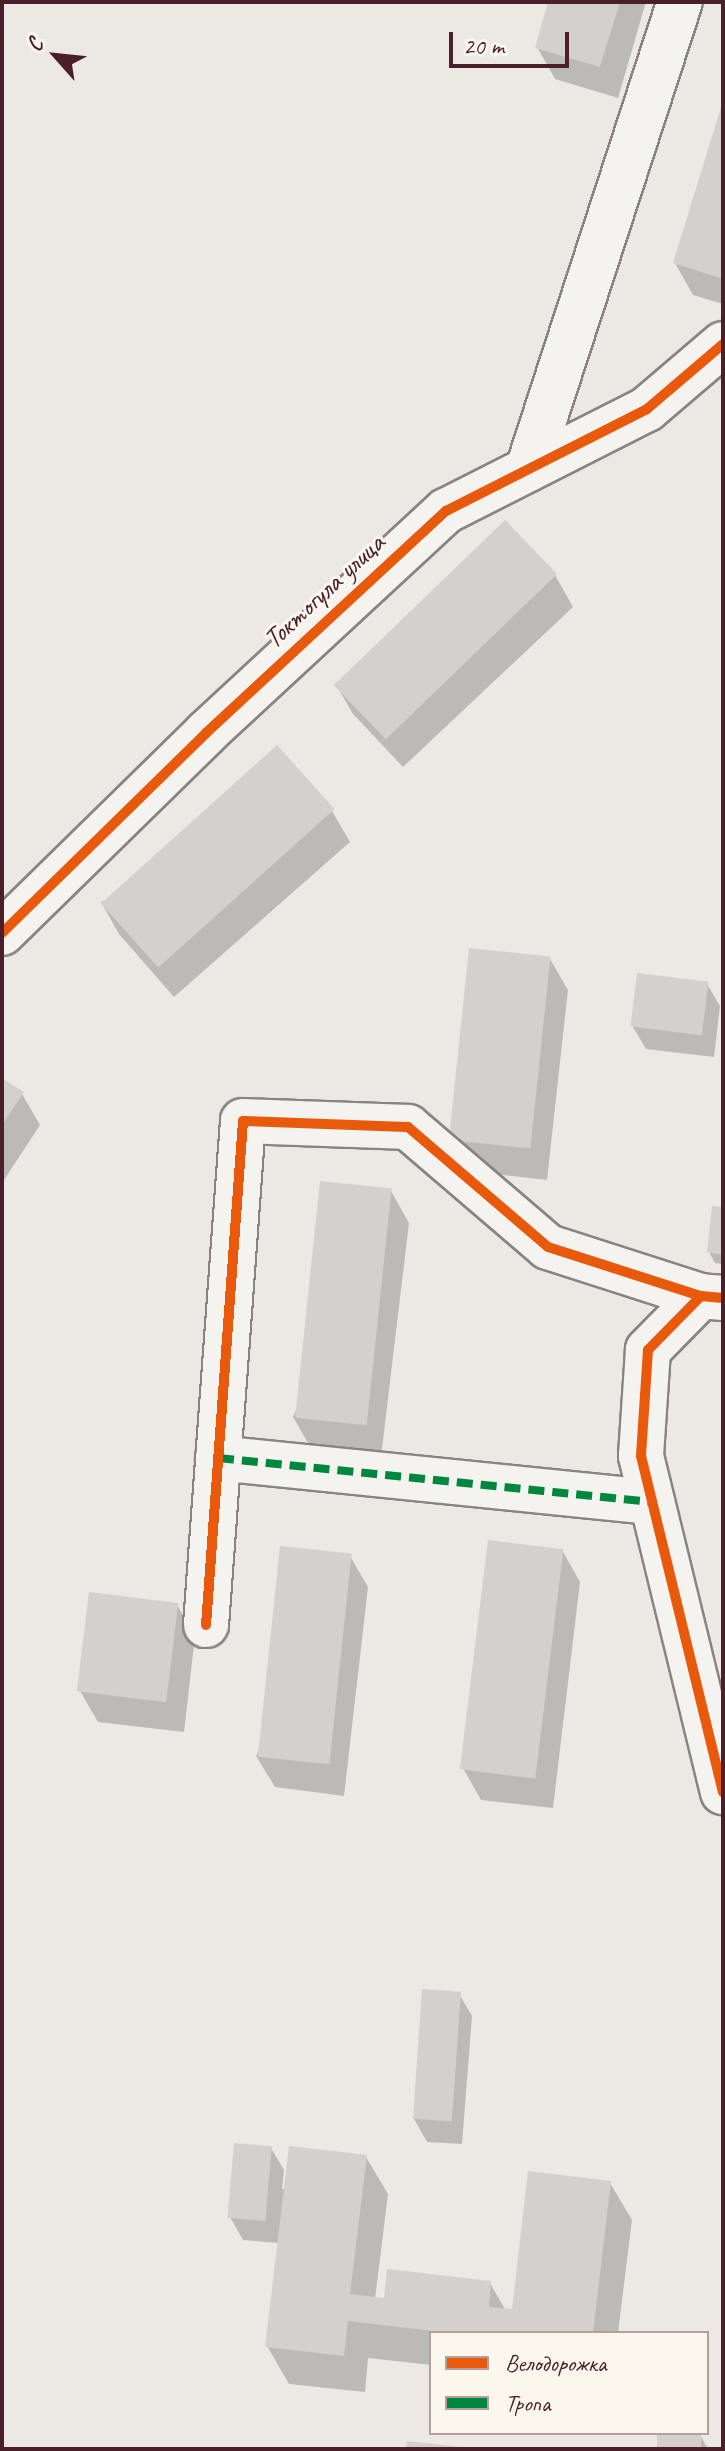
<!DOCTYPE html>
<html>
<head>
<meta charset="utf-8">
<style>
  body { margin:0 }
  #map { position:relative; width:725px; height:2451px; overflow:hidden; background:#ece9e4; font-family:Caveat,sans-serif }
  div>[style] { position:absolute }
  .shadow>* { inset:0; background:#0003 }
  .building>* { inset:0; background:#d4d0cd; transform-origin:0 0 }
  .roads { filter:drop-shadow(2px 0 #8b8282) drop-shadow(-2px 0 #8b8282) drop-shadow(0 2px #8b8282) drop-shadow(0 -2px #8b8282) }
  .minor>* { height:44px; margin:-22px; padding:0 22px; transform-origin:22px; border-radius:22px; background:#f4f3ef }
  .quiet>* { height:8px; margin-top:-4px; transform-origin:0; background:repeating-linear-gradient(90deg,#00873e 0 16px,transparent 0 24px) }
  .cycleway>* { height:10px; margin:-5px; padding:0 5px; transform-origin:5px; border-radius:5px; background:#e8590c }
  span { translate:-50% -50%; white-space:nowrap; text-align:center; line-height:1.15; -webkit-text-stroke:6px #fbf7ec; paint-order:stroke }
  .street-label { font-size:28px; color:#4a1f2b }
  .frame { position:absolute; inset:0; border:4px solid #4a1f2b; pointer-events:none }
  .legend { position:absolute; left:429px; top:2331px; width:280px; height:104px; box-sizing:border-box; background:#fbf7ec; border:2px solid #b4a19f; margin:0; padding:10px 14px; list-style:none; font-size:24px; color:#4a1f2b }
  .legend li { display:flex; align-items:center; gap:16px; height:40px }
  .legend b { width:40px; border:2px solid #b4a19f }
  .north { position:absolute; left:16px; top:16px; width:80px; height:80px; -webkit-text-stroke:6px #fbf7ec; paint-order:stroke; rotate:297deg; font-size:22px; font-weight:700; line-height:32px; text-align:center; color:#4a1f2b }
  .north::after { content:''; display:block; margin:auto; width:28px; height:36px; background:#4a1f2b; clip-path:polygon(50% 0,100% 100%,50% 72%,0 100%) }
  .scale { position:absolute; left:449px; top:32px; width:120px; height:36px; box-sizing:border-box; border:4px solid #4a1f2b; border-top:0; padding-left:10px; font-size:24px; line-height:28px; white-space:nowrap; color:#4a1f2b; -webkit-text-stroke:6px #fbf7ec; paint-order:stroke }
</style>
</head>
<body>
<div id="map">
  <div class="shadow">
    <i style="clip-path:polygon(550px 2px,646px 2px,618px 98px,555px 79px,537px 47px)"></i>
    <i style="clip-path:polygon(723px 108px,723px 304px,693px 295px,675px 263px)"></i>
    <i style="clip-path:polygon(555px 575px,573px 607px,403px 767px,353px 714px,335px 683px)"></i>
    <i style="clip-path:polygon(332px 811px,350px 842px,174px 997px,119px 934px,101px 902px)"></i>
    <i style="clip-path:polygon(550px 959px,568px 990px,547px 1180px,469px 1171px,451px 1140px)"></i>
    <i style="clip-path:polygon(707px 984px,720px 1006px,714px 1057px,646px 1049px,633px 1027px)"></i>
    <i style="clip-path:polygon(2px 1080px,22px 1094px,40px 1125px,2px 1183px)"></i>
    <i style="clip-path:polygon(391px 1191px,409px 1223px,381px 1457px,311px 1448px,293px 1417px)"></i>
    <i style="clip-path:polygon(723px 1209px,723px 1264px,715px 1263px,709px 1252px)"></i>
    <i style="clip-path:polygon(562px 1550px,580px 1582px,553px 1808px,481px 1800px,463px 1768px)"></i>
    <i style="clip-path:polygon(350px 1556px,368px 1587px,344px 1796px,275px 1787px,256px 1756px)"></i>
    <i style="clip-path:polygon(177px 1605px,195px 1636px,184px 1732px,98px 1722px,80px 1691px)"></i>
    <i style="clip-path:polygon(459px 1994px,472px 2016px,462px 2144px,427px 2142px,414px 2119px)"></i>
    <i style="clip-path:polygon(271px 2148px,284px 2170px,282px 2189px,286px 2189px,366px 2157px,388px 2194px,375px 2299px,386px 2300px,490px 2283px,506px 2311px,514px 2311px,610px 2183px,632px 2220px,618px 2333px,431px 2333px,431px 2365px,368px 2358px,365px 2392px,289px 2384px,267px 2346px,279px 2243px,243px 2240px,230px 2217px)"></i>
    <i style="clip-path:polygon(659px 2433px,700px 2435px,708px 2449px,658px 2449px)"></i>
  </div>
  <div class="building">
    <i style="clip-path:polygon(548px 2px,620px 2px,600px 67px,535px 48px)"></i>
    <i style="clip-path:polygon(722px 104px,723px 104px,723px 279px,673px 263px)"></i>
    <i style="left:505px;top:520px;width:75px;height:238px;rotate:46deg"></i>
    <i style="left:277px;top:745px;width:86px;height:237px;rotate:48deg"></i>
    <i style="left:469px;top:948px;width:82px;height:193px;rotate:6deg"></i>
    <i style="left:637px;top:973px;width:72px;height:54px;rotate:7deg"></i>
    <i style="clip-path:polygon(2px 1078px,24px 1092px,2px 1125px)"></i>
    <i style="left:320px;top:1181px;width:72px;height:238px;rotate:6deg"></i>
    <i style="clip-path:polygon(712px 1206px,723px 1207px,723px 1255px,707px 1252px)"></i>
    <i style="left:488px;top:1540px;width:76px;height:231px;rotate:7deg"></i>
    <i style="left:280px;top:1546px;width:72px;height:212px;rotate:6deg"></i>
    <i style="left:89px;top:1592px;width:90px;height:100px;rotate:7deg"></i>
    <i style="left:422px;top:1989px;width:39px;height:130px;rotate:4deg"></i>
    <i style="left:234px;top:2143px;width:38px;height:75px;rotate:5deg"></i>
    <i style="clip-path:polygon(289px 2146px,367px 2155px,350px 2294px,384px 2298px,387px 2269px,491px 2281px,489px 2307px,512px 2309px,528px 2171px,611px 2181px,593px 2333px,450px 2333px,348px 2321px,344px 2356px,265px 2347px)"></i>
    <i style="left:657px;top:2433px;width:44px;height:16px"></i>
    <i style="clip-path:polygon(407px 2441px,463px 2447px,462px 2449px,406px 2449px)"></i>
  </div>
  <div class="roads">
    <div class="minor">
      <i style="left:528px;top:469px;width:491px;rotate:-72deg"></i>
      <i style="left:2px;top:933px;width:286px;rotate:-44.4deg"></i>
      <i style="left:206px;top:733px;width:327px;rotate:-42.8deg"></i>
      <i style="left:446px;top:511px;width:225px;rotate:-26.9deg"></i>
      <i style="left:647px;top:409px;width:100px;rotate:-40.5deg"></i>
      <i style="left:723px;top:1298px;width:22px;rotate:-175deg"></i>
      <i style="left:701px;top:1296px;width:76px;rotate:134.5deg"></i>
      <i style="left:648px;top:1350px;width:106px;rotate:93.8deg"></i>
      <i style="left:641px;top:1456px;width:346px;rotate:76.3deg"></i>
      <i style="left:218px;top:1458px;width:436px;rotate:5.8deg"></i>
      <i style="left:206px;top:1625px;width:505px;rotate:-85.8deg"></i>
      <i style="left:243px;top:1121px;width:165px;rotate:2.1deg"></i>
      <i style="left:408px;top:1127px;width:184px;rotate:40.6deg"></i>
      <i style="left:548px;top:1247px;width:161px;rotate:17.8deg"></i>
    </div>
  </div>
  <div class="quiet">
    <i style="left:218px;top:1458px;width:436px;rotate:5.8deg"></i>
  </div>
  <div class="cycleway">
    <i style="left:2px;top:933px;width:286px;rotate:-44.4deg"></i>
    <i style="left:206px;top:733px;width:327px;rotate:-42.8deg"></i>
    <i style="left:446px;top:511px;width:225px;rotate:-26.9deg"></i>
    <i style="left:647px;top:409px;width:100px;rotate:-40.5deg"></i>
    <i style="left:723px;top:1298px;width:22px;rotate:-175deg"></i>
    <i style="left:701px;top:1296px;width:76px;rotate:134.5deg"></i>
    <i style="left:648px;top:1350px;width:106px;rotate:93.8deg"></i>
    <i style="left:641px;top:1456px;width:346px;rotate:76.3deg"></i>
    <i style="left:206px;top:1625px;width:505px;rotate:-85.8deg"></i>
    <i style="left:243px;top:1121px;width:165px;rotate:2.1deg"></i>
    <i style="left:408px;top:1127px;width:184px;rotate:40.6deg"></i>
    <i style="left:548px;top:1247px;width:161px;rotate:17.8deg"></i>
  </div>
  <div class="street-label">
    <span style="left:324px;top:591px;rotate:-43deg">Токтогула улица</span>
  </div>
  <div class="frame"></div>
  <ul class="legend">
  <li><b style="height:10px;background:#e8590c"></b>Велодорожка</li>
  <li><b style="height:10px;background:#00873e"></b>Тропа</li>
  </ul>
  <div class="north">С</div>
  <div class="scale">20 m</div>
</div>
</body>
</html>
